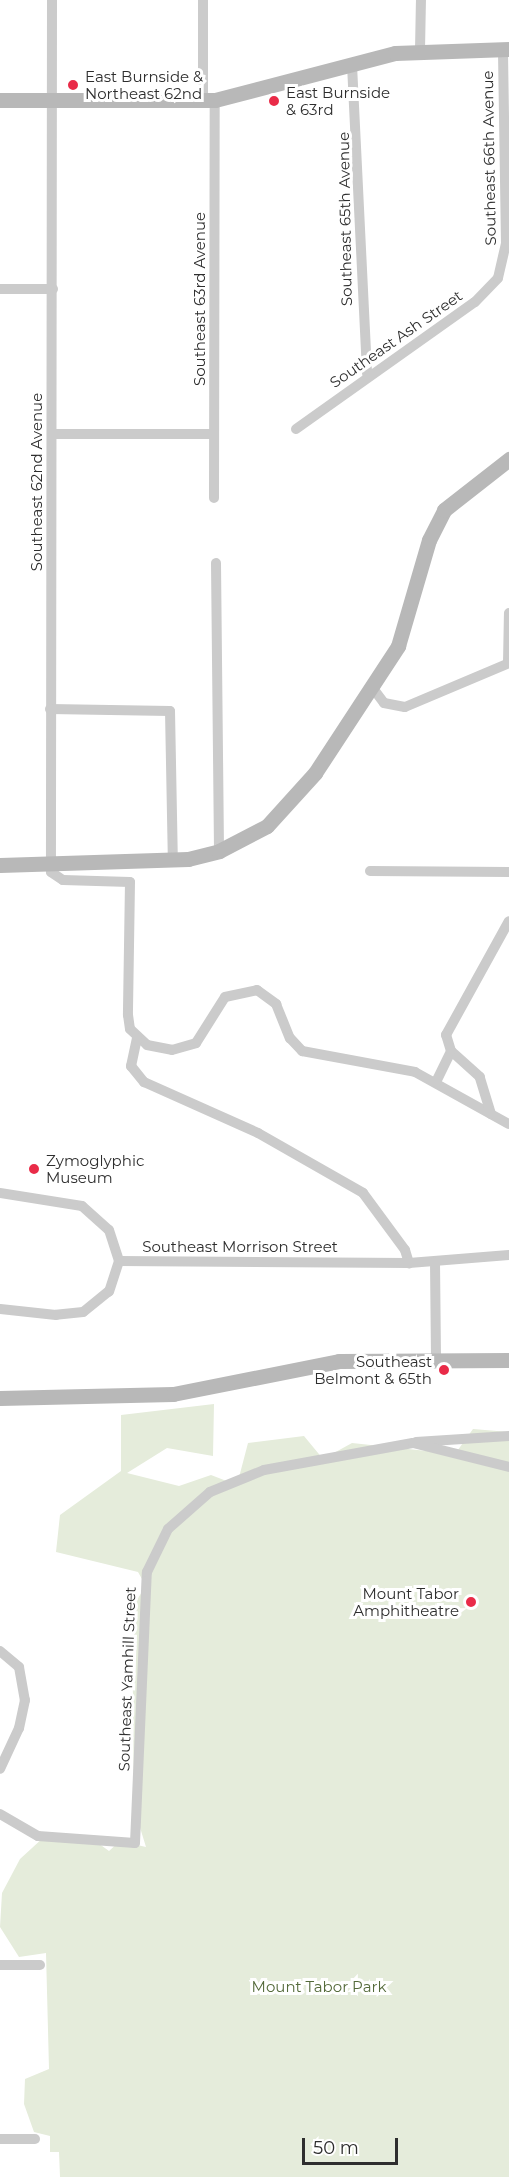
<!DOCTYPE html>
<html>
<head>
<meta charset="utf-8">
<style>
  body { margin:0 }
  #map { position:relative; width:509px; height:2177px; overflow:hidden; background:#fff; font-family:Montserrat,sans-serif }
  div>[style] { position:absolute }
  .green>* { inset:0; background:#e5ecdb }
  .street>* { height:10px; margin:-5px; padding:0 5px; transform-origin:5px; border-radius:5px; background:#cbcbcb }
  .secondary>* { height:15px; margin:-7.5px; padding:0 7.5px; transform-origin:7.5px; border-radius:7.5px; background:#b8b8b8 }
  .dots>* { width:16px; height:16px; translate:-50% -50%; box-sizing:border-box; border:3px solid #fff; border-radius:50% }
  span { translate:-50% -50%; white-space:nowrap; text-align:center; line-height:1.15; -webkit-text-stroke:6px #fff; paint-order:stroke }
  .poi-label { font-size:15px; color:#2e2e2e }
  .left { translate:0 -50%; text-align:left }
  .right { translate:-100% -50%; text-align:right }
  .street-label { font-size:15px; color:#2e2e2e }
  .park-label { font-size:15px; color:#546a3a }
  .scale { position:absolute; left:302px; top:2138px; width:96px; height:27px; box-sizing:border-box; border:3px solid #2e2e2e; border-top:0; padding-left:8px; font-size:18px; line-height:21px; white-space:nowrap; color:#2e2e2e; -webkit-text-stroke:4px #fff; paint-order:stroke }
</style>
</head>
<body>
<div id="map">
  <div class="green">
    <i style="clip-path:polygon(214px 1404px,213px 1456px,167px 1448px,127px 1473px,179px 1486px,211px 1475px,237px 1485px,248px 1443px,304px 1436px,323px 1459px,352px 1443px,455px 1454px,473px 1429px,509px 1432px,509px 2177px,60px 2177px,59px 2152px,50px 2152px,50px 2136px,34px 2132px,24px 2104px,25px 2079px,49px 2069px,46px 1953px,19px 1957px,0 1927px,2px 1893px,20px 1859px,44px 1837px,91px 1838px,109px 1851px,120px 1841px,146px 1847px,134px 1808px,132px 1607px,146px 1586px,138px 1572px,56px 1552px,60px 1515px,121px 1471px,121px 1415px)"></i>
  </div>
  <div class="street">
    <i style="left:52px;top:0;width:872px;rotate:90.07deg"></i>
    <i style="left:51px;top:872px;width:14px;rotate:34deg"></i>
    <i style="left:63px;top:880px;width:67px;rotate:1.7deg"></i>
    <i style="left:130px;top:882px;width:133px;rotate:90.9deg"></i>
    <i style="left:128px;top:1015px;width:14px;rotate:82deg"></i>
    <i style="left:130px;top:1029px;width:23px;rotate:43deg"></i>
    <i style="left:147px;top:1045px;width:25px;rotate:11deg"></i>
    <i style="left:172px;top:1050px;width:25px;rotate:-16deg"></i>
    <i style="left:196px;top:1043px;width:54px;rotate:-57.8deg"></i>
    <i style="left:225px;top:997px;width:33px;rotate:-12deg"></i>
    <i style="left:257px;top:990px;width:24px;rotate:36deg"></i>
    <i style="left:276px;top:1004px;width:37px;rotate:68deg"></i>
    <i style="left:290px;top:1038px;width:18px;rotate:47deg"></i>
    <i style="left:302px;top:1051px;width:115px;rotate:10.5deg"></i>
    <i style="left:415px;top:1072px;width:107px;rotate:29deg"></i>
    <i style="left:420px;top:50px;width:50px;rotate:-88.9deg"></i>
    <i style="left:352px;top:65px;width:309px;rotate:87.2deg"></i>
    <i style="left:203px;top:100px;width:100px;rotate:-90deg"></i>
    <i style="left:0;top:289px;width:53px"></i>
    <i style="left:296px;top:429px;width:219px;rotate:-35.4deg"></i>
    <i style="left:475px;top:302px;width:33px;rotate:-46deg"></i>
    <i style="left:498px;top:278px;width:35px;rotate:-77deg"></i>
    <i style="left:506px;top:244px;width:195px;rotate:-90.9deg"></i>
    <i style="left:52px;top:434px;width:162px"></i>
    <i style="left:214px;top:498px;width:398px;rotate:-89.9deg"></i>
    <i style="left:216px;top:563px;width:288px;rotate:89.4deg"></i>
    <i style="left:508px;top:663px;width:50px;rotate:-88.9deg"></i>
    <i style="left:372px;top:687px;width:20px;rotate:53deg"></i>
    <i style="left:384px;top:703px;width:21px;rotate:11deg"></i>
    <i style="left:405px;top:707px;width:113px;rotate:-22.9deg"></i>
    <i style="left:50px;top:709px;width:120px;rotate:1deg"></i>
    <i style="left:170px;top:711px;width:150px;rotate:88.9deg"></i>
    <i style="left:370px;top:871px;width:139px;rotate:0.4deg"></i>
    <i style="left:137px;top:1038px;width:29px;rotate:102deg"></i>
    <i style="left:131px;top:1066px;width:21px;rotate:51deg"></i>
    <i style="left:144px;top:1082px;width:125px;rotate:24.1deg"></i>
    <i style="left:258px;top:1133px;width:121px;rotate:29.7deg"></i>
    <i style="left:363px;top:1193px;width:71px;rotate:53.6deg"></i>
    <i style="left:405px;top:1250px;width:14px;rotate:73deg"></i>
    <i style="left:436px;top:1082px;width:34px;rotate:-64deg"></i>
    <i style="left:491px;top:1114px;width:39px;rotate:-107deg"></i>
    <i style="left:480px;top:1077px;width:39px;rotate:-138deg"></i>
    <i style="left:451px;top:1051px;width:17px;rotate:-107deg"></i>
    <i style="left:446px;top:1035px;width:130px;rotate:-61.1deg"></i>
    <i style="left:0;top:1193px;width:83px;rotate:9deg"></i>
    <i style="left:82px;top:1206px;width:36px;rotate:42deg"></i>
    <i style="left:109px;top:1230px;width:33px;rotate:72deg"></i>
    <i style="left:119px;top:1261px;width:32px;rotate:108deg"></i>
    <i style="left:109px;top:1291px;width:33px;rotate:141deg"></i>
    <i style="left:83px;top:1312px;width:27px;rotate:174deg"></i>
    <i style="left:56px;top:1315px;width:56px;rotate:-173.9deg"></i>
    <i style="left:119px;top:1261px;width:290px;rotate:0.4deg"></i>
    <i style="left:409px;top:1263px;width:100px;rotate:-4.6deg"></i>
    <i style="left:435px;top:1262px;width:98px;rotate:89.4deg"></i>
    <i style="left:416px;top:1442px;width:93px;rotate:-3.7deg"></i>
    <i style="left:0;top:1651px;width:25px;rotate:40deg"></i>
    <i style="left:19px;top:1667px;width:34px;rotate:80deg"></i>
    <i style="left:25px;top:1700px;width:29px;rotate:102deg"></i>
    <i style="left:19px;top:1728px;width:45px;rotate:114.9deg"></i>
    <i style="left:0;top:1814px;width:44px;rotate:30.1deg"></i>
    <i style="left:38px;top:1836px;width:97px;rotate:4.1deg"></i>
    <i style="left:135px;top:1843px;width:271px;rotate:-87.5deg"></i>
    <i style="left:147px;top:1572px;width:48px;rotate:-64deg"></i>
    <i style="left:168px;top:1529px;width:56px;rotate:-41.4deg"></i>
    <i style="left:210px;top:1492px;width:58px;rotate:-22.2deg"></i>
    <i style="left:264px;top:1470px;width:151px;rotate:-10.3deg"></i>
    <i style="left:413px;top:1443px;width:99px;rotate:14deg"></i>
    <i style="left:0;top:1965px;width:40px"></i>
    <i style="left:0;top:2139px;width:35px"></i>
  </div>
  <div class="secondary">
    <i style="left:0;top:100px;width:215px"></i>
    <i style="left:215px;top:100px;width:186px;rotate:-14.6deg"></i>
    <i style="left:395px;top:53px;width:114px;rotate:-2deg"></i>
    <i style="left:0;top:865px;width:188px;rotate:-1.8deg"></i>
    <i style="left:188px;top:859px;width:32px;rotate:-14deg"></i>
    <i style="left:219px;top:851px;width:54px;rotate:-27.5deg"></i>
    <i style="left:267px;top:826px;width:72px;rotate:-47.8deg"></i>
    <i style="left:315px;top:773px;width:152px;rotate:-56.8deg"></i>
    <i style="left:398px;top:646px;width:110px;rotate:-73.7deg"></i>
    <i style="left:429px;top:540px;width:34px;rotate:-63deg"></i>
    <i style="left:444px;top:510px;width:83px;rotate:-38.1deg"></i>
    <i style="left:0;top:1398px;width:173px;rotate:-1.3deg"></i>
    <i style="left:173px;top:1394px;width:169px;rotate:-11.2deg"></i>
    <i style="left:339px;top:1361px;width:170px;rotate:-0.3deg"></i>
  </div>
  <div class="dots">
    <i style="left:73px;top:85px;background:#e92b48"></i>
    <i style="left:274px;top:101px;background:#e92b48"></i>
    <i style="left:34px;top:1169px;background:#e92b48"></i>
    <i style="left:444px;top:1370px;background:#e92b48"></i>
    <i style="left:471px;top:1602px;background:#e92b48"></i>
  </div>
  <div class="poi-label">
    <span class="left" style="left:85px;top:85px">East Burnside &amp;<br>Northeast 62nd</span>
    <span class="left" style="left:286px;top:101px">East Burnside<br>&amp; 63rd</span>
    <span class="left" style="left:46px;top:1169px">Zymoglyphic<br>Museum</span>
    <span class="right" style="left:432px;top:1370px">Southeast<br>Belmont &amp; 65th</span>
    <span class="right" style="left:459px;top:1602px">Mount Tabor<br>Amphitheatre</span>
  </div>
  <div class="street-label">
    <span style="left:489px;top:158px;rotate:-91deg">Southeast 66th Avenue</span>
    <span style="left:345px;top:219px;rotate:-91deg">Southeast 65th Avenue</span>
    <span style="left:200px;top:299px;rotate:-90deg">Southeast 63rd Avenue</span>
    <span style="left:396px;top:339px;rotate:-35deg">Southeast Ash Street</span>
    <span style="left:37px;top:482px;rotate:-90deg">Southeast 62nd Avenue</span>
    <span style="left:240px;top:1247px">Southeast Morrison Street</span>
    <span style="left:127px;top:1679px;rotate:-88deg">Southeast Yamhill Street</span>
  </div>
  <div class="park-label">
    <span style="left:319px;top:1987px">Mount Tabor Park</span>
  </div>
  <div class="scale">50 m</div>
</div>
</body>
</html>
